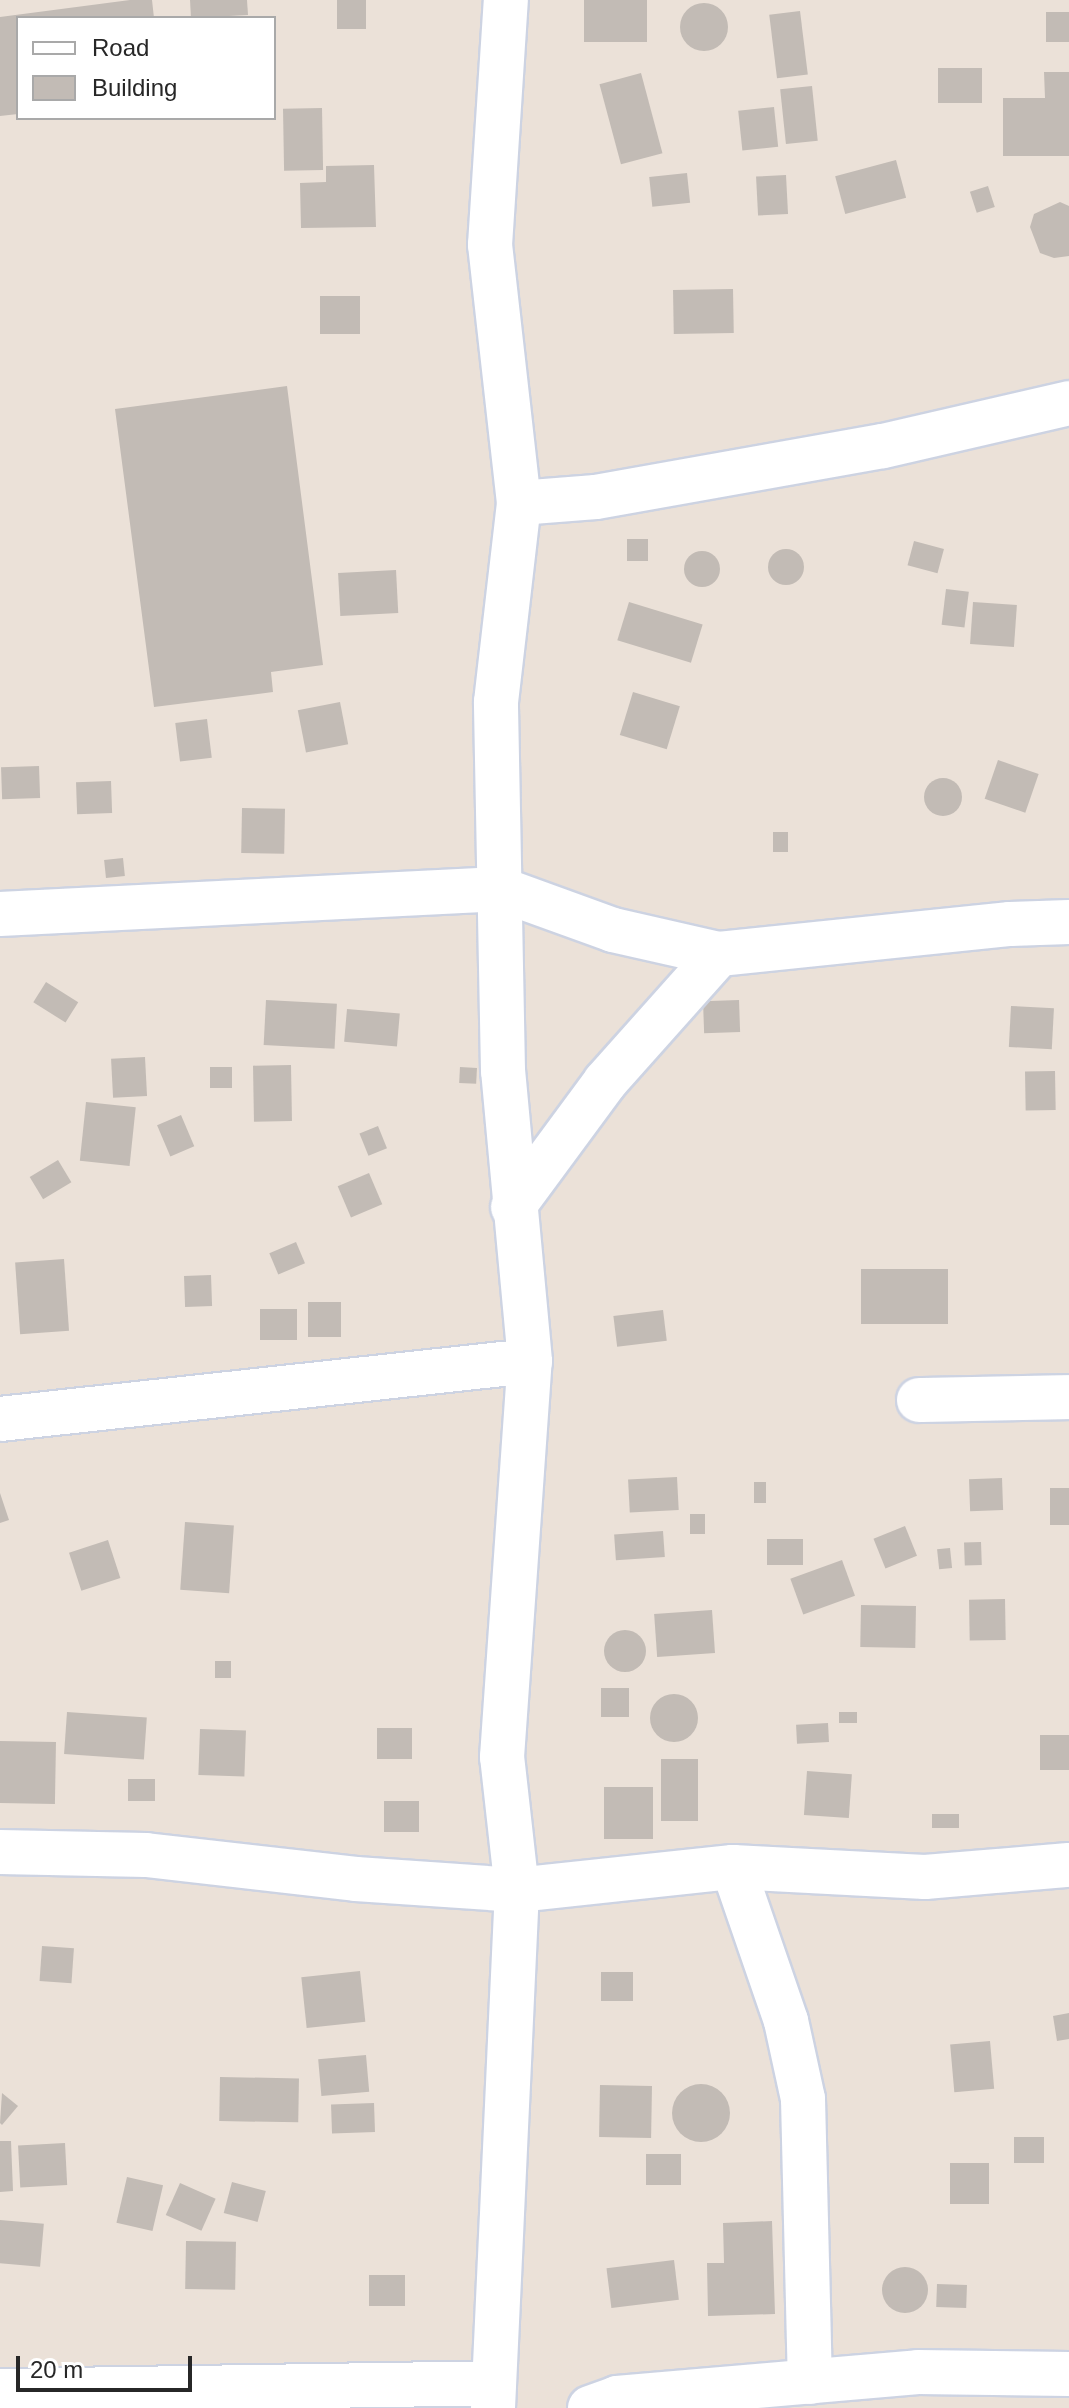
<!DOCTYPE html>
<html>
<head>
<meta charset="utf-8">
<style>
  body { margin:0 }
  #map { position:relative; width:1069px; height:2408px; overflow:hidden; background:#ebe1d8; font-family:Arial,sans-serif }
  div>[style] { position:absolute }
  .building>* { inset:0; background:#c2bbb5; transform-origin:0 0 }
  .round { border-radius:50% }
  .roads { filter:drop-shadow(2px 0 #cdd3e2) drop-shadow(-2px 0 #cdd3e2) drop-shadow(0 2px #cdd3e2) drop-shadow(0 -2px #cdd3e2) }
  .minor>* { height:44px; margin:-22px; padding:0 22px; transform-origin:22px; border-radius:22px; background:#fff }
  span { translate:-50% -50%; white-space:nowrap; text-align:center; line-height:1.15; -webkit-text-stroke:6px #fff; paint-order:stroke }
  .legend { position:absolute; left:16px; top:16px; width:260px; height:104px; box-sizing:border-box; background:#fff; border:2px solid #a9a9a9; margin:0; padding:10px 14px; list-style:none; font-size:24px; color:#272727 }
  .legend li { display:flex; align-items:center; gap:16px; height:40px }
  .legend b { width:40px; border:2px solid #a9a9a9 }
  .scale { position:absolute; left:16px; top:2356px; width:176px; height:36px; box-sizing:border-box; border:4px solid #272727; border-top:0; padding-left:10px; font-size:24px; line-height:28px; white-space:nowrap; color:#272727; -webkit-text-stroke:6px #fff; paint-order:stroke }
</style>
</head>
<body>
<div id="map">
  <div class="building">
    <i style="clip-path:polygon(130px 0,152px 0,154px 18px,18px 18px,18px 114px,0 116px,0 17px)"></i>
    <i style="clip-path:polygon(190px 0,247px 0,248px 15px,191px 18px)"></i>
    <i style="left:337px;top:0;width:29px;height:29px"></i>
    <i style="left:584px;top:0;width:63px;height:42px"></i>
    <i class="round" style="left:680px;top:3px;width:48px;height:48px"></i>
    <i style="left:800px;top:11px;width:64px;height:31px;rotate:83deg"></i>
    <i style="left:1046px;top:12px;width:23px;height:30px"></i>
    <i style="left:982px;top:68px;width:35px;height:44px;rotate:90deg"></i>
    <i style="clip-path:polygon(1044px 72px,1069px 72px,1069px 156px,1003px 156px,1003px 98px,1045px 98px)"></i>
    <i style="left:641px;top:73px;width:83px;height:43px;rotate:75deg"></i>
    <i style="left:812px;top:86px;width:55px;height:32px;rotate:84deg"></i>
    <i style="left:774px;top:107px;width:40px;height:36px;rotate:84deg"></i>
    <i style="left:322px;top:108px;width:62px;height:39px;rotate:89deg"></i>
    <i style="left:896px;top:160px;width:39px;height:63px;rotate:75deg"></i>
    <i style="clip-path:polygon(374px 165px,376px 227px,301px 228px,300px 183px,326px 182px,326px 166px)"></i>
    <i style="left:687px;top:173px;width:30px;height:38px;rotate:84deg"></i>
    <i style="left:786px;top:175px;width:39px;height:30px;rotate:87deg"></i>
    <i style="left:988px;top:186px;width:22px;height:19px;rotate:72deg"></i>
    <i style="clip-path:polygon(1060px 202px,1069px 206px,1069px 256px,1054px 258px,1040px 253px,1030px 227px,1034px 214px)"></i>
    <i style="left:733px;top:289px;width:44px;height:60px;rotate:89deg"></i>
    <i style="left:320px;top:296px;width:40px;height:38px"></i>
    <i style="clip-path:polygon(287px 386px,323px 665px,271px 672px,273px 692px,154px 707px,115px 409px)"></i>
    <i style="left:627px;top:539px;width:21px;height:22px"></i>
    <i style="left:914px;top:541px;width:31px;height:25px;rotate:15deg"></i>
    <i class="round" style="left:768px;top:549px;width:36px;height:36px"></i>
    <i class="round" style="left:684px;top:551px;width:36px;height:36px"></i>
    <i style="left:396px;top:570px;width:43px;height:58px;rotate:87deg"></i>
    <i style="left:946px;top:589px;width:23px;height:36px;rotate:7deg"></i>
    <i style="left:629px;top:602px;width:77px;height:40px;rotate:17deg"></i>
    <i style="left:973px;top:602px;width:44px;height:42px;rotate:4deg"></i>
    <i style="left:633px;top:692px;width:49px;height:45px;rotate:17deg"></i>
    <i style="left:340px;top:702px;width:43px;height:43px;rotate:79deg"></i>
    <i style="left:207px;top:719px;width:39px;height:32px;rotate:83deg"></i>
    <i style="left:998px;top:760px;width:43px;height:41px;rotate:19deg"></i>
    <i style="left:39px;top:766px;width:32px;height:38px;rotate:88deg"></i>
    <i class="round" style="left:924px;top:778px;width:38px;height:38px"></i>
    <i style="left:111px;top:781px;width:32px;height:35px;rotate:88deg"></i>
    <i style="left:242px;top:808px;width:43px;height:45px;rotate:1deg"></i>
    <i style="left:773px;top:832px;width:15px;height:20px"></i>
    <i style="left:123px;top:858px;width:18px;height:19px;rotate:84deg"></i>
    <i style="left:46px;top:982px;width:38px;height:24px;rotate:32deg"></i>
    <i style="left:266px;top:1000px;width:71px;height:45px;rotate:3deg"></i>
    <i style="left:739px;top:1000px;width:32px;height:36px;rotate:88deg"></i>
    <i style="left:1011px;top:1006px;width:43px;height:41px;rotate:3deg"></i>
    <i style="left:347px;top:1009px;width:53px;height:33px;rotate:5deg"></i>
    <i style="left:145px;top:1057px;width:39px;height:34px;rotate:87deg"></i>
    <i style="left:291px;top:1065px;width:56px;height:38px;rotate:89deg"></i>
    <i style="left:210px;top:1067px;width:22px;height:21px"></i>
    <i style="left:460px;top:1067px;width:17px;height:16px;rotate:3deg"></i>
    <i style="left:1055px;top:1071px;width:39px;height:30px;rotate:89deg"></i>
    <i style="left:86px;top:1102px;width:50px;height:59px;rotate:6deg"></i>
    <i style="left:181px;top:1115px;width:34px;height:26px;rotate:67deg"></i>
    <i style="left:378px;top:1126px;width:24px;height:20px;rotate:68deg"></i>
    <i style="left:58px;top:1160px;width:26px;height:33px;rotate:59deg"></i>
    <i style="left:369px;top:1173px;width:34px;height:34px;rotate:67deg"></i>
    <i style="left:296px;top:1242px;width:23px;height:29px;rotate:67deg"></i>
    <i style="left:64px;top:1259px;width:72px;height:49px;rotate:86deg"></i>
    <i style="left:948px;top:1269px;width:55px;height:87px;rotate:90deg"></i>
    <i style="left:211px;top:1275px;width:31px;height:27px;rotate:88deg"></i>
    <i style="left:308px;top:1302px;width:33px;height:35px"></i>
    <i style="left:260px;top:1309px;width:37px;height:31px"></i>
    <i style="left:663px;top:1310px;width:31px;height:50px;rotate:83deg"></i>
    <i style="left:677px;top:1477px;width:33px;height:49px;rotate:87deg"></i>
    <i style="left:1002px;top:1478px;width:32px;height:33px;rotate:88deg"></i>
    <i style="left:754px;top:1482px;width:12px;height:21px"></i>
    <i style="left:1050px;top:1488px;width:19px;height:37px"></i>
    <i style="clip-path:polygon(0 1493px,9px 1520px,0 1523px)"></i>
    <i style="left:690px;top:1514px;width:15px;height:20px"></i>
    <i style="left:185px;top:1522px;width:49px;height:68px;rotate:4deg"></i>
    <i style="left:905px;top:1526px;width:32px;height:34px;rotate:68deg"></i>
    <i style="left:663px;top:1531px;width:26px;height:49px;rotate:86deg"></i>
    <i style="left:767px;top:1539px;width:36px;height:26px"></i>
    <i style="left:108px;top:1540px;width:40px;height:41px;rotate:72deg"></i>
    <i style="left:981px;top:1542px;width:23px;height:17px;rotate:88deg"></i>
    <i style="left:950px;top:1548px;width:20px;height:13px;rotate:84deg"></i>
    <i style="left:842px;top:1560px;width:38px;height:55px;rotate:70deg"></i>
    <i style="left:1005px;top:1599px;width:41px;height:36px;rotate:89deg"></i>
    <i style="left:861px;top:1605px;width:55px;height:42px;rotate:1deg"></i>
    <i style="left:712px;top:1610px;width:43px;height:58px;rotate:86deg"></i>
    <i class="round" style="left:604px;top:1630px;width:42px;height:42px"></i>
    <i style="left:215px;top:1661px;width:16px;height:17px"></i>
    <i style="left:601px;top:1688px;width:28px;height:29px"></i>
    <i class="round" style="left:650px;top:1694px;width:48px;height:48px"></i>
    <i style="left:67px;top:1712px;width:80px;height:42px;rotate:4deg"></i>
    <i style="left:839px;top:1712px;width:18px;height:11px"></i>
    <i style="left:828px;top:1723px;width:19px;height:32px;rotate:87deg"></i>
    <i style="left:412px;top:1728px;width:31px;height:35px;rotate:90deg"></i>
    <i style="left:200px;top:1729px;width:46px;height:46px;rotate:2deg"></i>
    <i style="left:1069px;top:1735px;width:35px;height:29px;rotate:90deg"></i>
    <i style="left:0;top:1741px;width:56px;height:62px;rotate:1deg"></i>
    <i style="left:661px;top:1759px;width:37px;height:62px"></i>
    <i style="left:807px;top:1771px;width:45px;height:44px;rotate:4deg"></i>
    <i style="left:128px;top:1779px;width:27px;height:22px"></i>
    <i style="left:604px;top:1787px;width:49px;height:52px"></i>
    <i style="left:384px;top:1801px;width:35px;height:31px"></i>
    <i style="left:932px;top:1814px;width:27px;height:14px"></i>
    <i style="left:42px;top:1946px;width:32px;height:35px;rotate:4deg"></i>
    <i style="left:360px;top:1971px;width:51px;height:59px;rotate:84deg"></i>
    <i style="left:601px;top:1972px;width:32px;height:29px"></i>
    <i style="clip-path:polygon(1069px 2013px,1069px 2039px,1057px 2041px,1053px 2016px)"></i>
    <i style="left:990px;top:2041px;width:48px;height:40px;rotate:85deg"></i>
    <i style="left:366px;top:2055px;width:37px;height:48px;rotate:85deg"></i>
    <i style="left:220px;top:2077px;width:79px;height:44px;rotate:1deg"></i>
    <i class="round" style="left:672px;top:2084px;width:58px;height:58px"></i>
    <i style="left:600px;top:2085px;width:52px;height:52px;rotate:1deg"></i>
    <i style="clip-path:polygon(2px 2093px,18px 2106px,2px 2125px,0 2123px)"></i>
    <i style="left:374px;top:2103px;width:29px;height:43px;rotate:88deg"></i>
    <i style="left:1014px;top:2137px;width:30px;height:26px"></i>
    <i style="clip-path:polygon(0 2141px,11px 2141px,13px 2191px,0 2192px)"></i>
    <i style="left:65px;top:2143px;width:42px;height:47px;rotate:87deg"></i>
    <i style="left:646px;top:2154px;width:35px;height:31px"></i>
    <i style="left:950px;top:2163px;width:39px;height:41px"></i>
    <i style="left:127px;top:2177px;width:37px;height:47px;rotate:13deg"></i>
    <i style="left:232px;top:2182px;width:35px;height:32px;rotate:15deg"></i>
    <i style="left:180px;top:2183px;width:39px;height:35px;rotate:24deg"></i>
    <i style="left:0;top:2220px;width:44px;height:43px;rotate:5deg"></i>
    <i style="clip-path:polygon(772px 2221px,775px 2314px,708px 2316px,707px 2263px,724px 2263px,723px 2223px)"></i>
    <i style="left:186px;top:2241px;width:50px;height:48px;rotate:1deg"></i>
    <i style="left:674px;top:2260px;width:40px;height:68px;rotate:83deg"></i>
    <i class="round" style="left:882px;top:2267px;width:46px;height:46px"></i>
    <i style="left:369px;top:2275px;width:36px;height:31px"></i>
    <i style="left:937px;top:2284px;width:30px;height:23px;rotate:2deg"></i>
  </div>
  <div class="roads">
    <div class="minor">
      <i style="left:519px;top:503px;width:77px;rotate:-4.5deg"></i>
      <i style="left:596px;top:497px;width:291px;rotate:-10.1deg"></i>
      <i style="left:883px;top:446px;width:191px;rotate:-13deg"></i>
      <i style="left:0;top:914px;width:501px;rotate:-2.86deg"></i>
      <i style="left:500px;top:889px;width:120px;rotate:19.9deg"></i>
      <i style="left:613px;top:930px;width:109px;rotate:12.8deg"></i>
      <i style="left:719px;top:954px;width:293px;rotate:-5.9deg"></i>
      <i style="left:1010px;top:924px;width:59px;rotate:-1.9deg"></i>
      <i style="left:513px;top:1207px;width:155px;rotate:-53.6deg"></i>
      <i style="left:605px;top:1082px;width:171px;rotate:-48.3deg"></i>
      <i style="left:919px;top:1400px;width:150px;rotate:-1.1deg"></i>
      <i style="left:0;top:1419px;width:533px;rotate:-6.25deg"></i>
      <i style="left:0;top:1852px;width:146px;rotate:1.2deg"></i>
      <i style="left:146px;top:1855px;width:211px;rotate:6.5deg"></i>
      <i style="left:356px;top:1879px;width:161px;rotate:3.9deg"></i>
      <i style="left:517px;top:1890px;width:217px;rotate:-6.1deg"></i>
      <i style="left:733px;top:1867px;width:192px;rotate:3deg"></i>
      <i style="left:925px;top:1877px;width:144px;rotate:-4.8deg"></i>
      <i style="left:733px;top:1867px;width:163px;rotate:71deg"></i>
      <i style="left:786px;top:2021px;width:80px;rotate:77.7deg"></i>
      <i style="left:803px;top:2099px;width:283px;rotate:88.6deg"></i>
      <i style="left:0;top:2391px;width:494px;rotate:-0.9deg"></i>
      <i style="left:493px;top:2408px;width:519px;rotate:-87.35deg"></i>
      <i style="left:517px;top:1890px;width:134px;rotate:-96.4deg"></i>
      <i style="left:502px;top:1757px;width:397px;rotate:-86deg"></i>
      <i style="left:530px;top:1361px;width:291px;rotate:-95.3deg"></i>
      <i style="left:503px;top:1071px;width:369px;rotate:-91.1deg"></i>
      <i style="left:496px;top:702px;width:200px;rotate:-83.4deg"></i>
      <i style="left:519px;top:503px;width:260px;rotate:-96.4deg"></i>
      <i style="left:490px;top:245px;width:246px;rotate:-86.3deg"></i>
      <i style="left:590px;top:2408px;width:29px;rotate:-20deg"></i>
      <i style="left:617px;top:2398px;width:302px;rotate:-4.9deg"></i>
      <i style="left:918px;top:2372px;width:151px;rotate:0.8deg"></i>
    </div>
  </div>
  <ul class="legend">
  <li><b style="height:10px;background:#fff"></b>Road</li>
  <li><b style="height:22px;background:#c2bbb5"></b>Building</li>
  </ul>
  <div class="scale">20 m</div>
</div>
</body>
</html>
